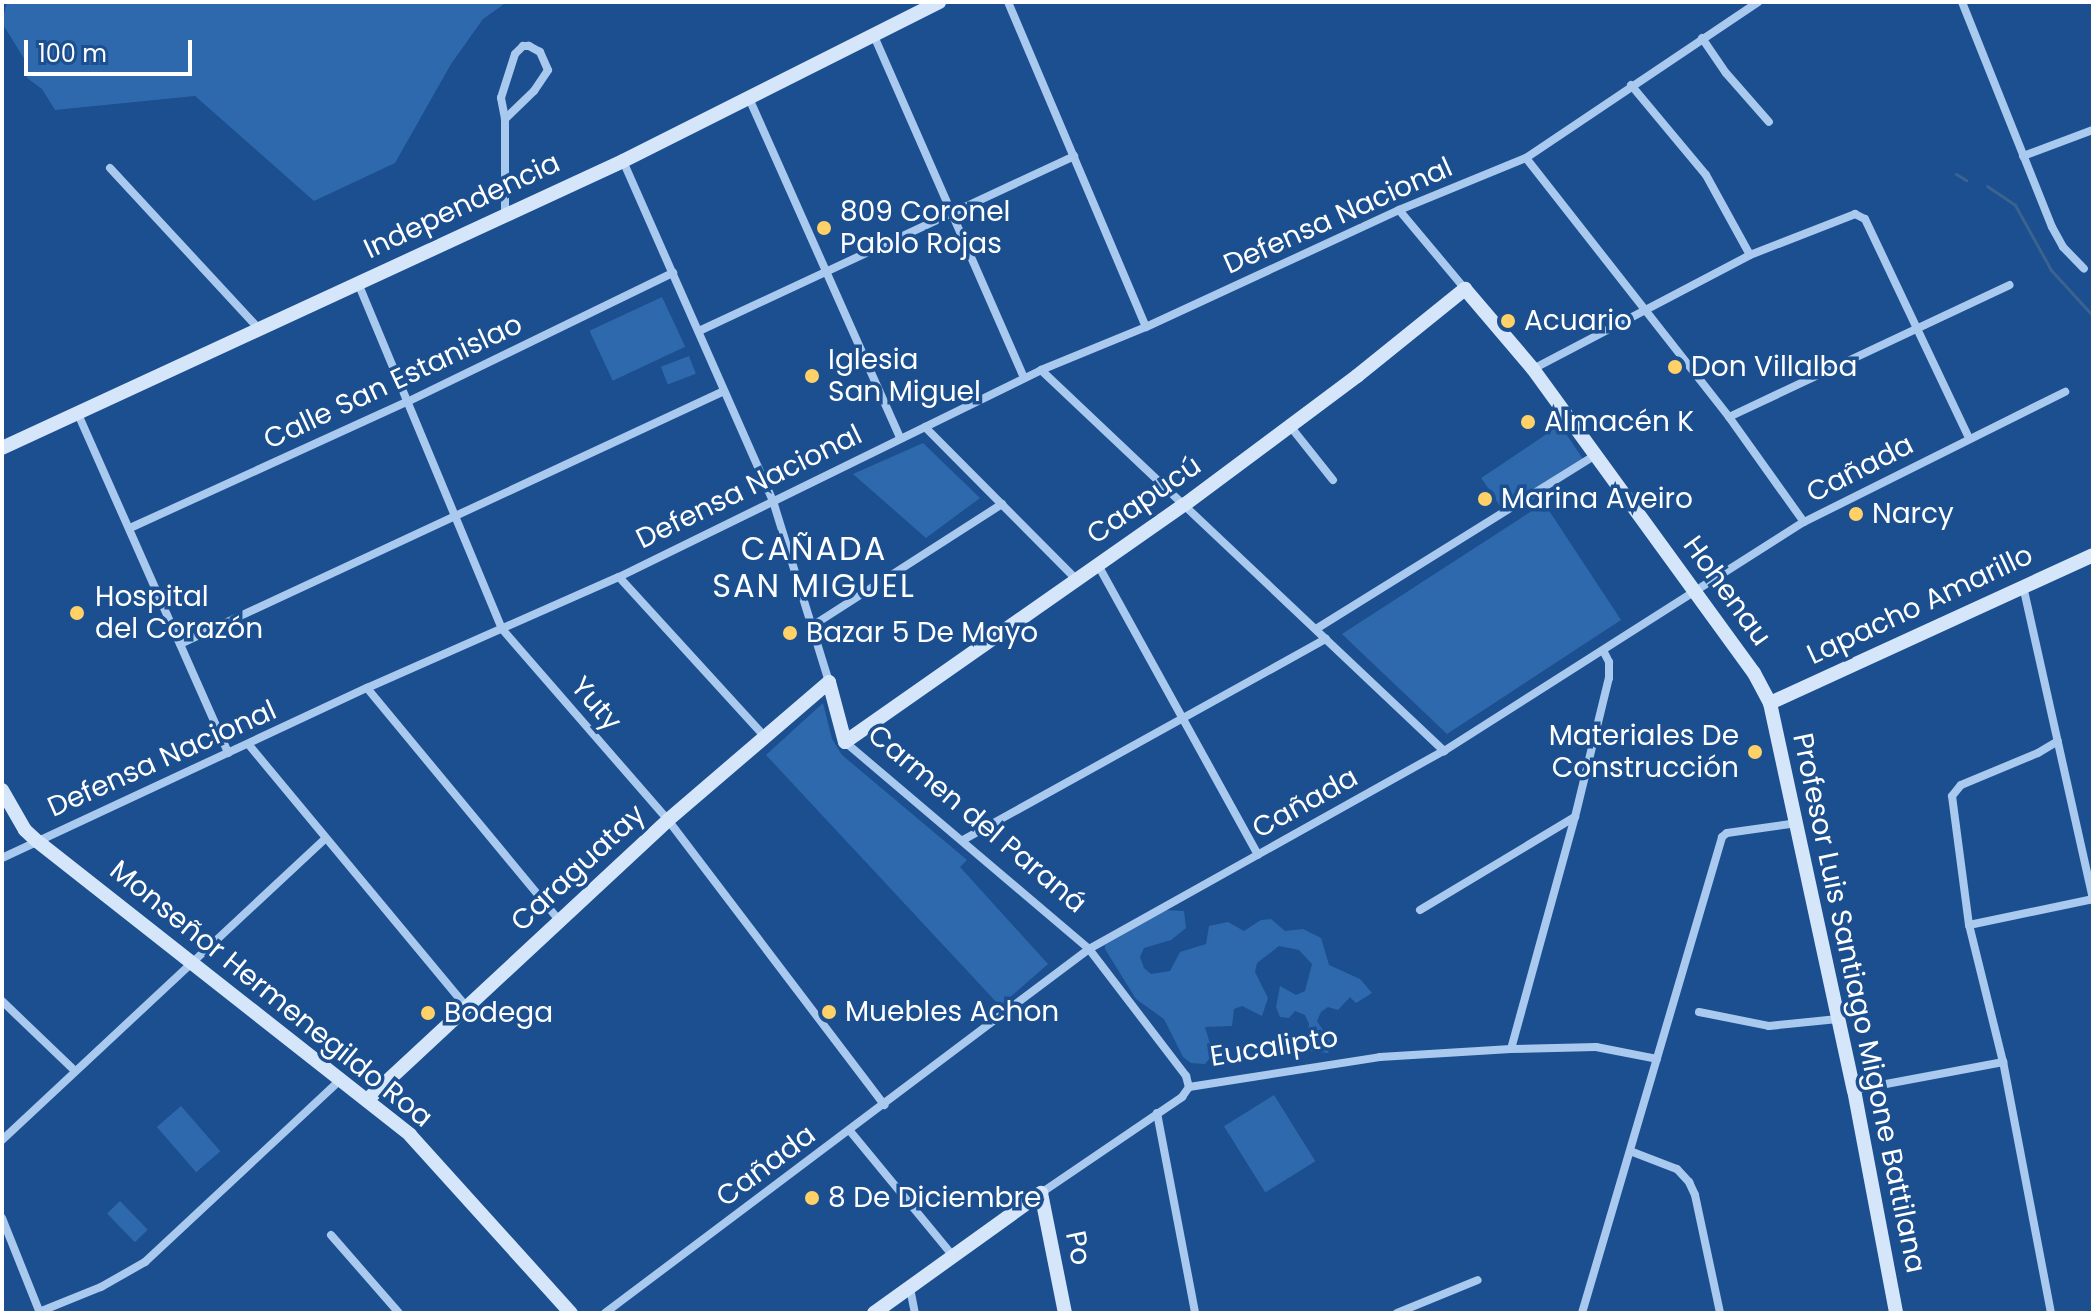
<!DOCTYPE html>
<html>
<head>
<meta charset="utf-8">
<style>
  body { margin:0 }
  #map { position:relative; width:2095px; height:1315px; overflow:hidden; background:#1b4f8f; font-family:Poppins,sans-serif }
  div>[style] { position:absolute }
  .green>* { inset:0; background:#2e69ad; transform-origin:0 0 }
  .stream>* { height:3px; margin:-1.5px; padding:0 1.5px; transform-origin:1.5px; border-radius:1.5px; background:#3c6290 }
  .street>* { height:8px; margin:-4px; padding:0 4px; transform-origin:4px; border-radius:4px; background:#a9c9ee }
  .secondary>* { height:14px; margin:-7px; padding:0 7px; transform-origin:7px; border-radius:7px; background:#d6e6fa }
  .dots>* { width:22px; height:22px; translate:-50% -50%; box-sizing:border-box; border:4px solid #1b4f8f; border-radius:50% }
  span { translate:-50% -50%; white-space:nowrap; text-align:center; line-height:1.15; -webkit-text-stroke:7px #1b4f8f; paint-order:stroke }
  .street-label { font-size:28px; color:#fff }
  .poi-label { font-size:28px; color:#fff }
  .left { translate:0 -50%; text-align:left }
  .right { translate:-100% -50%; text-align:right }
  .quarter-label { font-size:32px; color:#fff; letter-spacing:2px }
  .frame { position:absolute; inset:0; border:4px solid #fff; pointer-events:none }
  .scale { position:absolute; left:24px; top:40px; width:168px; height:36px; box-sizing:border-box; border:4px solid #fff; border-top:0; padding-left:10px; font-size:24px; line-height:28px; white-space:nowrap; color:#fff; -webkit-text-stroke:6px #1b4f8f; paint-order:stroke }
</style>
</head>
<body>
<div id="map">
  <div class="green">
    <i style="clip-path:polygon(7px 2px,507px 2px,483px 19px,451px 64px,395px 163px,314px 201px,195px 96px,55px 110px,42px 89px,27px 78px,25px 60px,2px 23px)"></i>
    <i style="left:662px;top:297px;width:55px;height:80px;rotate:65deg"></i>
    <i style="left:689px;top:356px;width:19px;height:30px;rotate:69deg"></i>
    <i style="left:1560px;top:425px;width:42px;height:95px;rotate:56deg"></i>
    <i style="clip-path:polygon(923px 443px,980px 498px,926px 538px,853px 474px)"></i>
    <i style="clip-path:polygon(1544px 503px,1621px 620px,1447px 734px,1342px 634px)"></i>
    <i style="clip-path:polygon(823px 703px,832px 739px,842px 755px,967px 860px,960px 867px,1048px 964px,1000px 1006px,766px 755px)"></i>
    <i style="clip-path:polygon(1164px 910px,1184px 911px,1186px 928px,1171px 940px,1144px 948px,1140px 957px,1144px 968px,1151px 974px,1170px 971px,1180px 952px,1206px 944px,1209px 926px,1228px 922px,1244px 931px,1261px 920px,1271px 919px,1285px 931px,1303px 929px,1321px 938px,1329px 965px,1360px 979px,1372px 993px,1356px 1003px,1350px 997px,1338px 1010px,1328px 1007px,1321px 1012px,1317px 1021px,1332px 1044px,1328px 1053px,1310px 1051px,1305px 1043px,1309px 1024px,1305px 1015px,1295px 1011px,1289px 1018px,1280px 1017px,1276px 1007px,1280px 986px,1296px 995px,1305px 991px,1312px 964px,1299px 950px,1279px 946px,1257px 963px,1255px 972px,1268px 998px,1262px 1016px,1242px 1006px,1234px 1009px,1232px 1026px,1205px 1027px,1213px 1054px,1205px 1064px,1191px 1063px,1183px 1057px,1164px 1019px,1136px 999px,1105px 949px,1105px 945px)"></i>
    <i style="left:1274px;top:1095px;width:78px;height:59px;rotate:58deg"></i>
    <i style="left:181px;top:1106px;width:60px;height:32px;rotate:49deg"></i>
    <i style="left:120px;top:1201px;width:40px;height:18px;rotate:46deg"></i>
  </div>
  <div class="stream">
    <i style="left:1956px;top:174px;width:12px;rotate:31deg"></i>
    <i style="left:1987px;top:186px;width:34px;rotate:34deg"></i>
    <i style="left:2015px;top:205px;width:74px;rotate:61deg"></i>
    <i style="left:2051px;top:270px;width:62px;rotate:47.6deg"></i>
  </div>
  <div class="street">
    <i style="left:1008px;top:2px;width:353px;rotate:67deg"></i>
    <i style="left:1962px;top:2px;width:242px;rotate:68.2deg"></i>
    <i style="left:2052px;top:227px;width:23px;rotate:61deg"></i>
    <i style="left:2063px;top:247px;width:30px;rotate:46deg"></i>
    <i style="left:874px;top:36px;width:373px;rotate:66.3deg"></i>
    <i style="left:1702px;top:38px;width:42px;rotate:55.6deg"></i>
    <i style="left:1726px;top:73px;width:65px;rotate:48.7deg"></i>
    <i style="left:1631px;top:85px;width:117px;rotate:50.2deg"></i>
    <i style="left:1706px;top:175px;width:91px;rotate:61.2deg"></i>
    <i style="left:748px;top:96px;width:373px;rotate:66deg"></i>
    <i style="left:505px;top:119px;width:40px;rotate:-44deg"></i>
    <i style="left:534px;top:91px;width:25px;rotate:-56deg"></i>
    <i style="left:548px;top:70px;width:20px;rotate:-114deg"></i>
    <i style="left:540px;top:52px;width:13px;rotate:-151deg"></i>
    <i style="left:529px;top:46px;width:6px;rotate:180deg"></i>
    <i style="left:523px;top:46px;width:11px;rotate:135deg"></i>
    <i style="left:515px;top:54px;width:46px;rotate:107.7deg"></i>
    <i style="left:501px;top:98px;width:21px;rotate:79deg"></i>
    <i style="left:505px;top:119px;width:96px;rotate:90deg"></i>
    <i style="left:2023px;top:156px;width:75px;rotate:-20.4deg"></i>
    <i style="left:1526px;top:158px;width:329px;rotate:51.9deg"></i>
    <i style="left:1729px;top:417px;width:129px;rotate:54.5deg"></i>
    <i style="left:623px;top:161px;width:372px;rotate:66.2deg"></i>
    <i style="left:773px;top:501px;width:189px;rotate:72.8deg"></i>
    <i style="left:110px;top:168px;width:219px;rotate:47.2deg"></i>
    <i style="left:1399px;top:210px;width:103px;rotate:50.1deg"></i>
    <i style="left:358px;top:283px;width:375px;rotate:67.4deg"></i>
    <i style="left:502px;top:629px;width:253px;rotate:49deg"></i>
    <i style="left:668px;top:820px;width:358px;rotate:52.8deg"></i>
    <i style="left:699px;top:331px;width:414px;rotate:-25deg"></i>
    <i style="left:1533px;top:369px;width:245px;rotate:-27.7deg"></i>
    <i style="left:1750px;top:255px;width:113px;rotate:-21.3deg"></i>
    <i style="left:1855px;top:214px;width:11px;rotate:27deg"></i>
    <i style="left:1865px;top:219px;width:242px;rotate:64.6deg"></i>
    <i style="left:1041px;top:370px;width:555px;rotate:43.39deg"></i>
    <i style="left:78px;top:414px;width:371px;rotate:66.1deg"></i>
    <i style="left:1729px;top:417px;width:310px;rotate:-25.2deg"></i>
    <i style="left:1290px;top:426px;width:69px;rotate:51.5deg"></i>
    <i style="left:925px;top:427px;width:214px;rotate:45.2deg"></i>
    <i style="left:130px;top:528px;width:304px;rotate:-24.5deg"></i>
    <i style="left:407px;top:402px;width:296px;rotate:-25.9deg"></i>
    <i style="left:1098px;top:565px;width:331px;rotate:61.1deg"></i>
    <i style="left:619px;top:577px;width:218px;rotate:47.6deg"></i>
    <i style="left:2023px;top:586px;width:322px;rotate:77.4deg"></i>
    <i style="left:812px;top:626px;width:226px;rotate:-32.7deg"></i>
    <i style="left:1316px;top:629px;width:330px;rotate:-31.9deg"></i>
    <i style="left:180px;top:644px;width:600px;rotate:-24.94deg"></i>
    <i style="left:367px;top:688px;width:303px;rotate:50.4deg"></i>
    <i style="left:845px;top:742px;width:320px;rotate:40.3deg"></i>
    <i style="left:1089px;top:949px;width:160px;rotate:52.6deg"></i>
    <i style="left:1186px;top:1076px;width:11px;rotate:75deg"></i>
    <i style="left:249px;top:745px;width:342px;rotate:50.3deg"></i>
    <i style="left:963px;top:840px;width:415px;rotate:-29deg"></i>
    <i style="left:2px;top:858px;width:403px;rotate:-25deg"></i>
    <i style="left:367px;top:688px;width:275px;rotate:-23.8deg"></i>
    <i style="left:619px;top:577px;width:470px;rotate:-26.1deg"></i>
    <i style="left:1041px;top:370px;width:113px;rotate:-22.3deg"></i>
    <i style="left:1146px;top:327px;width:279px;rotate:-24.8deg"></i>
    <i style="left:1399px;top:210px;width:137px;rotate:-22.3deg"></i>
    <i style="left:1526px;top:158px;width:280px;rotate:-33.9deg"></i>
    <i style="left:1420px;top:910px;width:181px;rotate:-31deg"></i>
    <i style="left:1969px;top:925px;width:127px;rotate:-11.8deg"></i>
    <i style="left:2px;top:1001px;width:100px;rotate:43.8deg"></i>
    <i style="left:1699px;top:1012px;width:71px;rotate:11.3deg"></i>
    <i style="left:1769px;top:1026px;width:69px;rotate:-5.8deg"></i>
    <i style="left:1511px;top:1049px;width:241px;rotate:-74.6deg"></i>
    <i style="left:1575px;top:817px;width:143px;rotate:-76.3deg"></i>
    <i style="left:1609px;top:678px;width:16px;rotate:-90deg"></i>
    <i style="left:1609px;top:662px;width:13px;rotate:-117deg"></i>
    <i style="left:1854px;top:1090px;width:152px;rotate:-10.6deg"></i>
    <i style="left:1157px;top:1113px;width:204px;rotate:79.2deg"></i>
    <i style="left:850px;top:1131px;width:162px;rotate:50.5deg"></i>
    <i style="left:2px;top:1140px;width:442px;rotate:-43deg"></i>
    <i style="left:1630px;top:1151px;width:50px;rotate:21deg"></i>
    <i style="left:1677px;top:1169px;width:18px;rotate:47deg"></i>
    <i style="left:1689px;top:1182px;width:14px;rotate:65deg"></i>
    <i style="left:1695px;top:1195px;width:121px;rotate:78deg"></i>
    <i style="left:1041px;top:1193px;width:171px;rotate:-34.2deg"></i>
    <i style="left:1182px;top:1097px;width:12px;rotate:-55deg"></i>
    <i style="left:1189px;top:1087px;width:193px;rotate:-8.9deg"></i>
    <i style="left:1380px;top:1057px;width:131px;rotate:-3.5deg"></i>
    <i style="left:1511px;top:1049px;width:85px;rotate:-1.3deg"></i>
    <i style="left:1596px;top:1047px;width:62px;rotate:11.1deg"></i>
    <i style="left:2px;top:1218px;width:102px;rotate:68.2deg"></i>
    <i style="left:331px;top:1235px;width:103px;rotate:48.9deg"></i>
    <i style="left:910px;top:1288px;width:25px;rotate:79deg"></i>
    <i style="left:39px;top:1312px;width:67px;rotate:-22deg"></i>
    <i style="left:101px;top:1287px;width:51px;rotate:-29.6deg"></i>
    <i style="left:145px;top:1262px;width:265px;rotate:-43deg"></i>
    <i style="left:605px;top:1313px;width:606px;rotate:-36.95deg"></i>
    <i style="left:1089px;top:949px;width:406px;rotate:-29.2deg"></i>
    <i style="left:1444px;top:751px;width:427px;rotate:-32.5deg"></i>
    <i style="left:1804px;top:522px;width:292px;rotate:-26.5deg"></i>
    <i style="left:1397px;top:1313px;width:87px;rotate:-22.2deg"></i>
    <i style="left:1582px;top:1313px;width:496px;rotate:-73.6deg"></i>
    <i style="left:1722px;top:837px;width:6px;rotate:-39deg"></i>
    <i style="left:1727px;top:833px;width:71px;rotate:-8.1deg"></i>
    <i style="left:2051px;top:1313px;width:256px;rotate:-100.8deg"></i>
    <i style="left:2003px;top:1062px;width:141px;rotate:-103.9deg"></i>
    <i style="left:1969px;top:925px;width:130px;rotate:-97.5deg"></i>
    <i style="left:1952px;top:796px;width:14px;rotate:-51deg"></i>
    <i style="left:1961px;top:785px;width:83px;rotate:-22.6deg"></i>
    <i style="left:2038px;top:753px;width:23px;rotate:-31deg"></i>
  </div>
  <div class="secondary">
    <i style="left:2px;top:448px;width:684px;rotate:-24.8deg"></i>
    <i style="left:623px;top:161px;width:354px;rotate:-26.7deg"></i>
    <i style="left:1770px;top:703px;width:355px;rotate:-24.6deg"></i>
    <i style="left:2px;top:790px;width:46px;rotate:60.1deg"></i>
    <i style="left:25px;top:830px;width:16px;rotate:43deg"></i>
    <i style="left:37px;top:841px;width:475px;rotate:38.2deg"></i>
    <i style="left:410px;top:1135px;width:240px;rotate:47.9deg"></i>
    <i style="left:368px;top:1099px;width:410px;rotate:-42.9deg"></i>
    <i style="left:668px;top:820px;width:212px;rotate:-40.6deg"></i>
    <i style="left:829px;top:682px;width:62px;rotate:75.1deg"></i>
    <i style="left:845px;top:742px;width:414px;rotate:-35deg"></i>
    <i style="left:1184px;top:505px;width:216px;rotate:-36.7deg"></i>
    <i style="left:1357px;top:376px;width:139px;rotate:-38.9deg"></i>
    <i style="left:1465px;top:289px;width:105px;rotate:49.6deg"></i>
    <i style="left:1533px;top:369px;width:376px;rotate:54deg"></i>
    <i style="left:1754px;top:673px;width:34px;rotate:62deg"></i>
    <i style="left:1770px;top:703px;width:396px;rotate:77.8deg"></i>
    <i style="left:1854px;top:1090px;width:227px;rotate:79.3deg"></i>
    <i style="left:874px;top:1313px;width:206px;rotate:-35.7deg"></i>
    <i style="left:1041px;top:1193px;width:122px;rotate:78.7deg"></i>
  </div>
  <div class="dots">
    <i style="left:824px;top:228px;background:#ffd166"></i>
    <i style="left:1508px;top:321px;background:#ffd166"></i>
    <i style="left:1675px;top:367px;background:#ffd166"></i>
    <i style="left:812px;top:376px;background:#ffd166"></i>
    <i style="left:1528px;top:422px;background:#ffd166"></i>
    <i style="left:1485px;top:499px;background:#ffd166"></i>
    <i style="left:1856px;top:514px;background:#ffd166"></i>
    <i style="left:77px;top:613px;background:#ffd166"></i>
    <i style="left:790px;top:633px;background:#ffd166"></i>
    <i style="left:1755px;top:752px;background:#ffd166"></i>
    <i style="left:829px;top:1012px;background:#ffd166"></i>
    <i style="left:428px;top:1013px;background:#ffd166"></i>
    <i style="left:812px;top:1198px;background:#ffd166"></i>
  </div>
  <div class="street-label">
    <span style="left:462px;top:206px;rotate:-25deg">Independencia</span>
    <span style="left:1338px;top:216px;rotate:-24deg">Defensa Nacional</span>
    <span style="left:393px;top:382px;rotate:-25deg">Calle San Estanislao</span>
    <span style="left:1860px;top:469px;rotate:-27deg">Cañada</span>
    <span style="left:749px;top:487px;rotate:-26deg">Defensa Nacional</span>
    <span style="left:1144px;top:500px;rotate:-35deg">Caapucú</span>
    <span style="left:1727px;top:591px;rotate:54deg">Hohenau</span>
    <span style="left:1920px;top:605px;rotate:-25deg">Lapacho Amarillo</span>
    <span style="left:596px;top:704px;rotate:49deg">Yuty</span>
    <span style="left:162px;top:759px;rotate:-24deg">Defensa Nacional</span>
    <span style="left:1305px;top:803px;rotate:-29deg">Cañada</span>
    <span style="left:977px;top:819px;rotate:40deg">Carmen del Paraná</span>
    <span style="left:578px;top:868px;rotate:-43deg">Caraguatay</span>
    <span style="left:271px;top:994px;rotate:39deg">Monseñor Hermenegildo Roa</span>
    <span style="left:1859px;top:1003px;rotate:78deg">Profesor Luis Santiago Migone Battilana</span>
    <span style="left:1274px;top:1047px;rotate:-9deg">Eucalipto</span>
    <span style="left:766px;top:1166px;rotate:-37deg">Cañada</span>
    <span style="left:1078px;top:1248px;rotate:78deg">Po</span>
  </div>
  <div class="poi-label">
    <span class="left" style="left:840px;top:228px">809 Coronel<br>Pablo Rojas</span>
    <span class="left" style="left:1524px;top:321px">Acuario</span>
    <span class="left" style="left:828px;top:376px">Iglesia<br>San Miguel</span>
    <span class="left" style="left:1691px;top:367px">Don Villalba</span>
    <span class="left" style="left:1544px;top:422px">Almacén K</span>
    <span class="left" style="left:1501px;top:499px">Marina Aveiro</span>
    <span class="left" style="left:1872px;top:514px">Narcy</span>
    <span class="left" style="left:95px;top:613px">Hospital<br>del Corazón</span>
    <span class="left" style="left:806px;top:633px">Bazar 5 De Mayo</span>
    <span class="right" style="left:1739px;top:752px">Materiales De<br>Construcción</span>
    <span class="left" style="left:845px;top:1012px">Muebles Achon</span>
    <span class="left" style="left:444px;top:1013px">Bodega</span>
    <span class="left" style="left:828px;top:1198px">8 De Diciembre</span>
  </div>
  <div class="quarter-label">
    <span style="left:814px;top:568px">CAÑADA<br>SAN MIGUEL</span>
  </div>
  <div class="frame"></div>
  <div class="scale">100 m</div>
</div>
</body>
</html>
